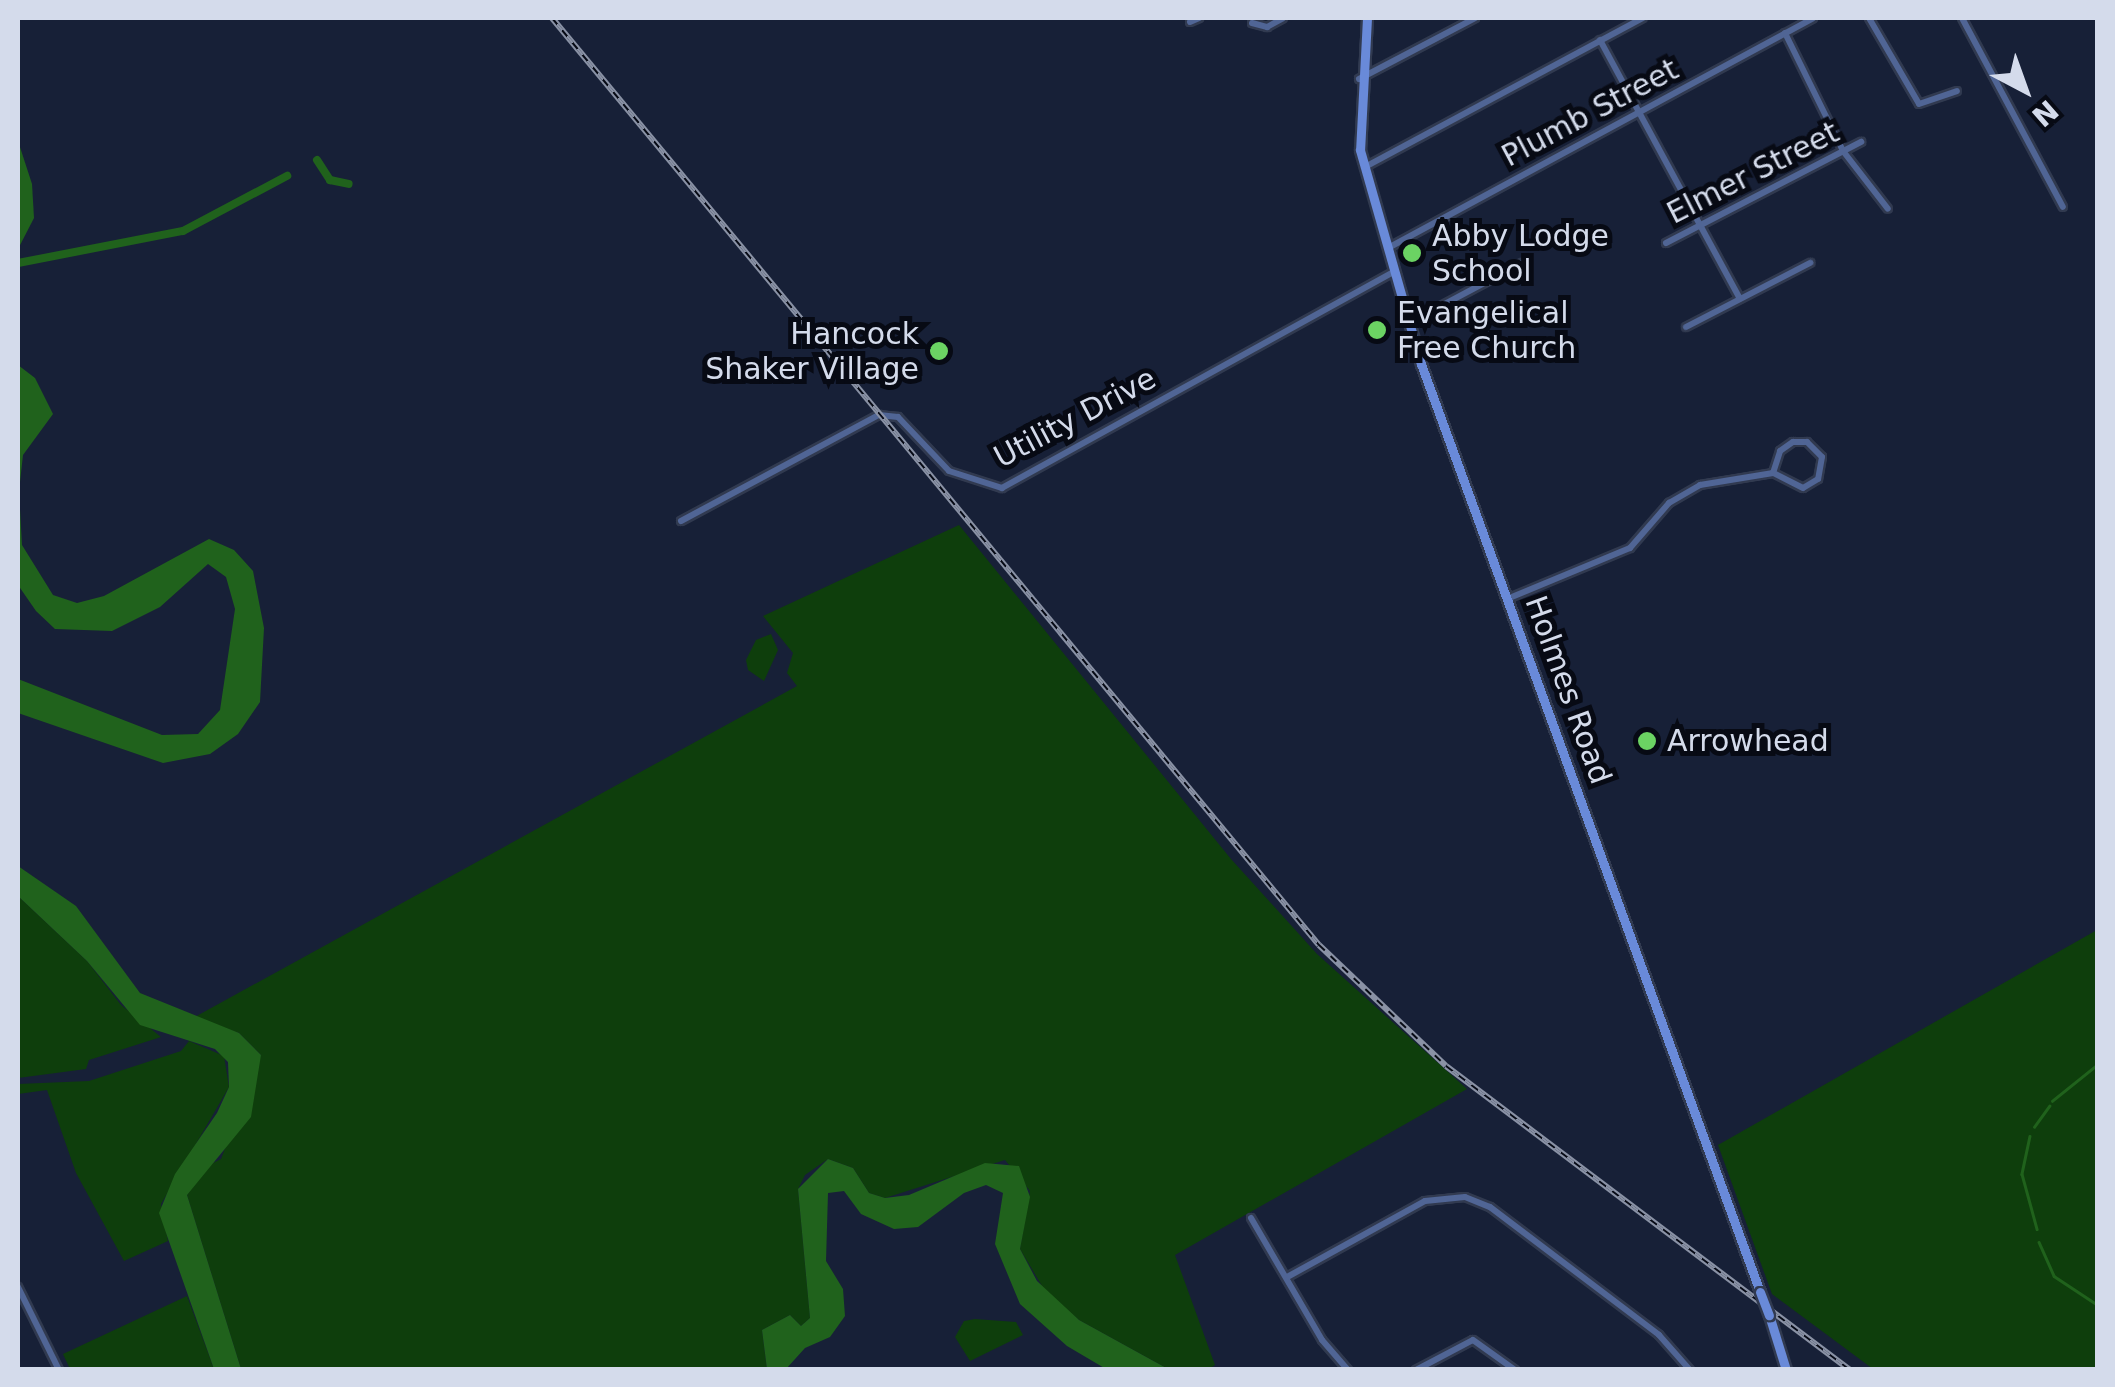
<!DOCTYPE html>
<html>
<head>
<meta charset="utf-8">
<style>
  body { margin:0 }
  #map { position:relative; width:2115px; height:1387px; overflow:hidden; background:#172037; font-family:"DejaVu Sans",sans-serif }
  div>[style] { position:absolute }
  .green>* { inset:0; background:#0e3e0c }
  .water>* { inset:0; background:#20621c }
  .stream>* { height:2.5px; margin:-1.25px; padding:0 1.25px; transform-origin:1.25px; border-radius:1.25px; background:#20621c }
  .canal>* { height:8px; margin:-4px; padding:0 4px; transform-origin:4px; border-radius:4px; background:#20621c }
  .roads { filter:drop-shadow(2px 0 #313a50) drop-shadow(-2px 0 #313a50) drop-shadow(0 2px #313a50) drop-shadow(0 -2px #313a50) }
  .street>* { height:6px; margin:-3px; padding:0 3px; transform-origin:3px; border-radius:3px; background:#506595 }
  .secondary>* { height:9px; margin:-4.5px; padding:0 4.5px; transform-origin:4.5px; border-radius:4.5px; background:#698ad9 }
  .rail>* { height:6px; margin-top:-3px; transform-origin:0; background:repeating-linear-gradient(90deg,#070a14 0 8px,#8a92a5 0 16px); box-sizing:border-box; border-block:2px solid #8a92a5 }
  .bridges { filter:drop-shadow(2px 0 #313a50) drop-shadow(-2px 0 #313a50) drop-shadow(0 2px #313a50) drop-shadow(0 -2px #313a50) }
  .secondary-bridge>* { height:9px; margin:-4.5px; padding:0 4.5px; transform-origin:4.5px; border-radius:4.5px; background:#698ad9 }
  .dots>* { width:28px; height:28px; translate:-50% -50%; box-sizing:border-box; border:5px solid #070a14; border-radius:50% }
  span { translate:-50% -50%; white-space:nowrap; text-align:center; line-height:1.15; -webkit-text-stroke:10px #070a14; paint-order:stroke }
  .street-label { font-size:30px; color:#d4dbeb }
  .poi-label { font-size:30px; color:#d4dbeb }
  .left { translate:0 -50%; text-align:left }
  .right { translate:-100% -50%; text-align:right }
  .frame { position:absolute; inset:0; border:20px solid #d4dbeb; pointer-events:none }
  .north { position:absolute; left:1975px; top:40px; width:100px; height:100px; -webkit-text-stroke:8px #070a14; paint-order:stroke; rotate:139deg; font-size:28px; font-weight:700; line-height:40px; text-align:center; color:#d4dbeb }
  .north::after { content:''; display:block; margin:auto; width:35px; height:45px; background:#d4dbeb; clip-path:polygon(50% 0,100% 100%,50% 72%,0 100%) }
</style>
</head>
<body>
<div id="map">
  <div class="green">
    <i style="clip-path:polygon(959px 525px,1231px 859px,1317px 954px,1467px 1089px,1175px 1255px,1215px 1365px,1209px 1369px,1168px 1369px,1079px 1320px,1045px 1291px,1020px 1249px,1030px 1191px,1005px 1160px,885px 1198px,869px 1193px,853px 1168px,828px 1159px,805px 1175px,798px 1189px,810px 1318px,801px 1326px,790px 1315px,762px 1330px,767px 1370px,241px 1369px,187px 1195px,205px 1167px,221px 1159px,261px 1055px,239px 1033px,193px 1018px,797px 686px,787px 673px,793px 653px,763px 616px)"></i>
    <i style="clip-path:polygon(771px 634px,778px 650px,764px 681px,748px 670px,746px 660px,756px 640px)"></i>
    <i style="clip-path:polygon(18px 896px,87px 961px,121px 1005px,161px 1037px,89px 1060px,86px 1069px,18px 1078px)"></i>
    <i style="clip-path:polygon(2097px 930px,2097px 1369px,1873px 1369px,1772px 1294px,1718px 1145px)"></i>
    <i style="clip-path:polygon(189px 1041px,224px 1056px,229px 1087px,161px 1204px,168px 1241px,124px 1261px,76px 1173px,47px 1090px,18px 1094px,18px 1084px,89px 1081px,181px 1051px)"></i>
    <i style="clip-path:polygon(187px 1296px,214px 1369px,70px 1369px,63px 1354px)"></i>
    <i style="clip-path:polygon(975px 1319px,1016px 1322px,1023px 1335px,970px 1361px,955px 1337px,964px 1321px)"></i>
  </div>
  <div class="water">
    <i style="clip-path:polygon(18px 141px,32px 184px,34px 218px,18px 249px)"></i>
    <i style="clip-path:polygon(18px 365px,35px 378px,53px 414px,23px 455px,19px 491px,22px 545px,53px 595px,77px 603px,104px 596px,209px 539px,234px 550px,253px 571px,264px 628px,260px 702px,238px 734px,210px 754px,163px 763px,18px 713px,18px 679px,162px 735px,198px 734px,220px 710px,235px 609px,226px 577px,208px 564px,160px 607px,112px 631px,55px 629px,36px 611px,18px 585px)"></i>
    <i style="clip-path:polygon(18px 866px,76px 906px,140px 993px,239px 1033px,261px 1055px,251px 1117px,187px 1195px,241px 1369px,214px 1369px,159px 1213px,175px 1174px,217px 1113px,229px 1087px,228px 1062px,215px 1049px,140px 1025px,87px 961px,18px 896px)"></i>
    <i style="clip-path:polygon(828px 1159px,853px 1168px,869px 1193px,885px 1198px,909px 1195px,985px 1163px,1019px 1166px,1030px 1197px,1020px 1249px,1037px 1281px,1079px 1320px,1168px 1369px,1106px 1369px,1067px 1346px,1020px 1304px,995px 1244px,1003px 1193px,986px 1185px,964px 1193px,918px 1227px,894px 1229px,861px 1214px,844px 1191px,828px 1193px,826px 1261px,843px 1289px,845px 1316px,830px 1337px,805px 1348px,786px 1369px,767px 1369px,762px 1330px,790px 1315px,801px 1326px,810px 1318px,798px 1189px)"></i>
  </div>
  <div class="stream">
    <i style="left:2052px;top:1101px;width:59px;rotate:-38.8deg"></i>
    <i style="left:2034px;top:1127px;width:26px;rotate:-54deg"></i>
    <i style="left:2030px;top:1136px;width:39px;rotate:102deg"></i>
    <i style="left:2022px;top:1174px;width:57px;rotate:74.7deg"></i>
    <i style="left:2039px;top:1242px;width:37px;rotate:66deg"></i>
    <i style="left:2054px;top:1276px;width:53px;rotate:33.4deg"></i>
  </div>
  <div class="canal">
    <i style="left:317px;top:160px;width:24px;rotate:57deg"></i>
    <i style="left:330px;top:180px;width:19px;rotate:12deg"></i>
    <i style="left:18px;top:263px;width:168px;rotate:-11deg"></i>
    <i style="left:183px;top:231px;width:118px;rotate:-27.9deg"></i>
  </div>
  <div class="roads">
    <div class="street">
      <i style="left:1869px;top:18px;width:99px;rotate:59.8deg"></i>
      <i style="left:1919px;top:104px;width:40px;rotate:-18.9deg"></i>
      <i style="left:1962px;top:18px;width:214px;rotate:61.9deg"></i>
      <i style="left:1190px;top:22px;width:10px;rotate:-24deg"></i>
      <i style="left:1252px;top:23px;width:16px;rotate:15deg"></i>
      <i style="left:1267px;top:27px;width:18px;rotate:-29deg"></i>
      <i style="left:1785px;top:33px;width:131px;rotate:63.8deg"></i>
      <i style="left:1843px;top:151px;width:73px;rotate:52.2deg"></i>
      <i style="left:1600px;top:40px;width:294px;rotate:61.6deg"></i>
      <i style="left:1359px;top:79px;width:131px;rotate:-27.7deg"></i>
      <i style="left:1365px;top:167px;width:315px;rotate:-28.2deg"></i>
      <i style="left:1666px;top:243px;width:220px;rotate:-27.4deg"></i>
      <i style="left:1388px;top:248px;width:483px;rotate:-28.4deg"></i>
      <i style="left:1409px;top:323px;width:128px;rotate:-28deg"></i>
      <i style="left:1686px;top:327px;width:140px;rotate:-27.3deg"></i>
      <i style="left:681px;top:521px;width:225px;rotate:-28.2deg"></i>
      <i style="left:879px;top:415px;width:19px;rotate:6deg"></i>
      <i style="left:898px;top:417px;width:74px;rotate:46.6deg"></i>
      <i style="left:949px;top:471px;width:56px;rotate:17.8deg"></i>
      <i style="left:1002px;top:488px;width:449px;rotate:-28.9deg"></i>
      <i style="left:1507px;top:599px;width:133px;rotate:-22.5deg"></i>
      <i style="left:1630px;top:548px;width:60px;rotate:-49.1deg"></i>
      <i style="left:1669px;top:503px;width:36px;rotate:-30deg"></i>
      <i style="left:1700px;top:485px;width:74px;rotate:-9.3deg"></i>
      <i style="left:1773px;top:473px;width:23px;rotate:-72deg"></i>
      <i style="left:1780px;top:451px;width:16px;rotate:-35deg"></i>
      <i style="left:1793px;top:442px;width:14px"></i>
      <i style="left:1807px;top:442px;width:21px;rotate:45deg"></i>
      <i style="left:1822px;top:457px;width:22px;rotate:100deg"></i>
      <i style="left:1818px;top:479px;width:17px;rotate:149deg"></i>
      <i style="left:1803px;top:488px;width:34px;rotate:-153deg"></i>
      <i style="left:1251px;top:1218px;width:141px;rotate:59.8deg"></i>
      <i style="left:1322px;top:1340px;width:40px;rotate:49deg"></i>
      <i style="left:1289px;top:1276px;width:155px;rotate:-28.9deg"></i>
      <i style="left:1425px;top:1201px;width:40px;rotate:-5.7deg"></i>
      <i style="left:1465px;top:1197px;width:27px;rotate:22deg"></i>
      <i style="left:1490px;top:1207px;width:212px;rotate:37.1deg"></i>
      <i style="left:1659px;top:1335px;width:47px;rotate:48.5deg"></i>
      <i style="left:18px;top:1287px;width:93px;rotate:63.7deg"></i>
      <i style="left:1416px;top:1370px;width:64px;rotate:-27.8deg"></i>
      <i style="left:1473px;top:1340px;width:52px;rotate:35.5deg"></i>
    </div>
    <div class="secondary">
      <i style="left:1367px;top:18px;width:132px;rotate:93deg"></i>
      <i style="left:1360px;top:150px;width:223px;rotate:74.1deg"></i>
      <i style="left:1421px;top:364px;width:988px;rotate:69.93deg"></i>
      <i style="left:1769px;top:1315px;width:58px;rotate:72.8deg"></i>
    </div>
  </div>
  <div class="rail">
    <i style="left:552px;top:18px;width:1203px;rotate:50.4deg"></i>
    <i style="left:1319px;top:945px;width:175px;rotate:43.6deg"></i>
    <i style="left:1446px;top:1066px;width:506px;rotate:36.96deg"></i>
  </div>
  <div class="bridges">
    <div class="secondary-bridge">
      <i style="left:1760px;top:1292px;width:25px;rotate:69deg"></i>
    </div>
  </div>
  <div class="dots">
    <i style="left:1412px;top:253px;background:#6bd363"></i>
    <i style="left:1377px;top:330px;background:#6bd363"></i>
    <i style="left:939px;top:351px;background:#6bd363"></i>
    <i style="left:1647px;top:741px;background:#6bd363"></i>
  </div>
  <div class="street-label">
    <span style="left:1590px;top:113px;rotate:-28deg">Plumb Street</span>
    <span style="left:1753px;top:173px;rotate:-27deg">Elmer Street</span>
    <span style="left:1075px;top:418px;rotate:-28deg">Utility Drive</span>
    <span style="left:1568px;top:690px;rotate:70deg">Holmes Road</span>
  </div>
  <div class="poi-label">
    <span class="left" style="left:1432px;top:253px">Abby Lodge<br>School</span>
    <span class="left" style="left:1397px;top:330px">Evangelical<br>Free Church</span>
    <span class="right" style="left:919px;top:351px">Hancock<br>Shaker Village</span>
    <span class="left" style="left:1667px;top:741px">Arrowhead</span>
  </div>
  <div class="frame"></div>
  <div class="north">N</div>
</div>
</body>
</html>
